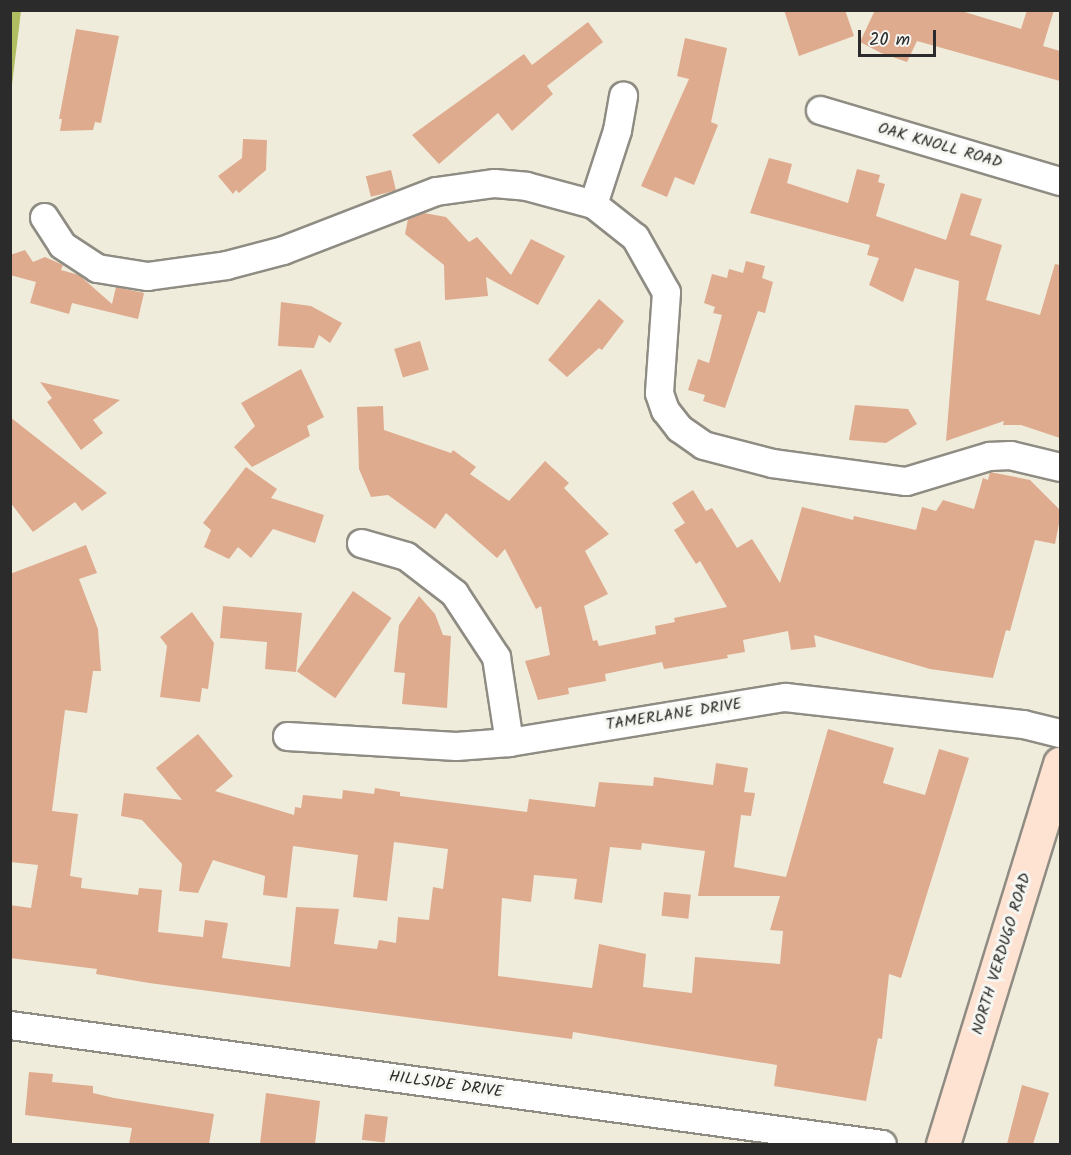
<!DOCTYPE html>
<html>
<head>
<meta charset="utf-8">
<style>
  body { margin:0 }
  #map { position:relative; width:1071px; height:1155px; overflow:hidden; background:#f0ecdb; font-family:Kalam,sans-serif }
  div>[style] { position:absolute }
  .green>* { inset:0; background:#aebe61 }
  .building>* { inset:0; background:#deab8f; transform-origin:0 0 }
  .roads { filter:drop-shadow(2px 0 #8e8c83) drop-shadow(-2px 0 #8e8c83) drop-shadow(0 2px #8e8c83) drop-shadow(0 -2px #8e8c83) }
  .street>* { height:27px; margin:-13.5px; padding:0 13.5px; transform-origin:13.5px; border-radius:13.5px; background:#fff }
  .secondary>* { height:33px; margin:-16.5px; padding:0 16.5px; transform-origin:16.5px; border-radius:16.5px; background:#fee3d2 }
  span { translate:-50% -50%; white-space:nowrap; text-align:center; line-height:1.15; -webkit-text-stroke:6px #f6f6f2; paint-order:stroke }
  .street-label { font-size:16px; color:#2b2b2b }
  .frame { position:absolute; inset:0; border:12px solid #2b2b2b; pointer-events:none }
  .scale { position:absolute; left:858px; top:30px; width:78px; height:27px; box-sizing:border-box; border:3px solid #2b2b2b; border-top:0; padding-left:8px; font-size:18px; line-height:21px; white-space:nowrap; color:#2b2b2b; -webkit-text-stroke:4px #f6f6f2; paint-order:stroke }
</style>
</head>
<body>
<div id="map">
  <div class="green">
    <i style="clip-path:polygon(11px 10px,21px 11px,11px 93px,10px 11px)"></i>
  </div>
  <div class="building">
    <i style="clip-path:polygon(784px 10px,845px 10px,854px 36px,799px 56px)"></i>
    <i style="clip-path:polygon(875px 10px,958px 10px,1021px 29px,1027px 10px,1054px 10px,1043px 46px,1060px 51px,1060px 81px,917px 41px,907px 62px,881px 53px,860px 42px)"></i>
    <i style="clip-path:polygon(588px 22px,603px 42px,547px 86px,553px 94px,512px 131px,498px 113px,439px 164px,412px 135px,524px 54px,532px 65px)"></i>
    <i style="clip-path:polygon(76px 29px,119px 36px,101px 123px,95px 122px,93px 130px,60px 131px,62px 119px,59px 119px)"></i>
    <i style="clip-path:polygon(685px 38px,727px 48px,711px 122px,718px 125px,707px 153px,694px 185px,675px 177px,667px 197px,641px 186px,689px 79px,677px 76px)"></i>
    <i style="clip-path:polygon(243px 139px,267px 140px,266px 170px,239px 193px,236px 190px,233px 194px,218px 176px,242px 158px)"></i>
    <i style="clip-path:polygon(769px 158px,792px 164px,787px 183px,848px 203px,857px 169px,880px 175px,878px 182px,885px 184px,876px 216px,946px 240px,961px 193px,982px 199px,970px 235px,1002px 245px,986px 300px,1040px 315px,1055px 264px,1060px 265px,1060px 438px,1021px 425px,1003px 425px,1004px 421px,946px 441px,959px 281px,915px 268px,903px 302px,869px 285px,879px 258px,867px 255px,870px 245px,750px 213px)"></i>
    <i style="left:391px;top:170px;width:21px;height:26px;rotate:76deg"></i>
    <i style="clip-path:polygon(424px 213px,446px 217px,469px 242px,477px 237px,511px 275px,531px 239px,565px 256px,538px 305px,486px 277px,488px 296px,445px 300px,444px 265px,405px 234px,408px 219px)"></i>
    <i style="clip-path:polygon(25px 250px,33px 262px,45px 257px,63px 265px,61px 270px,79px 275px,112px 304px,116px 287px,144px 293px,138px 319px,72px 303px,69px 314px,30px 303px,36px 282px,10px 275px,10px 255px)"></i>
    <i style="clip-path:polygon(746px 261px,765px 266px,762px 278px,773px 282px,765px 313px,758px 311px,725px 408px,703px 401px,705px 395px,688px 390px,698px 359px,709px 363px,722px 315px,713px 313px,715px 307px,704px 303px,712px 274px,727px 278px,729px 269px,743px 273px)"></i>
    <i style="clip-path:polygon(599px 299px,624px 321px,602px 350px,599px 348px,567px 377px,548px 360px)"></i>
    <i style="clip-path:polygon(281px 302px,311px 306px,342px 323px,330px 343px,319px 335px,314px 348px,278px 346px)"></i>
    <i style="left:420px;top:341px;width:30px;height:27px;rotate:73deg"></i>
    <i style="clip-path:polygon(301px 369px,324px 417px,307px 426px,310px 436px,252px 467px,234px 447px,255px 426px,241px 403px)"></i>
    <i style="clip-path:polygon(40px 382px,120px 400px,93px 420px,103px 433px,81px 450px,47px 402px,52px 398px)"></i>
    <i style="clip-path:polygon(855px 405px,908px 409px,917px 424px,886px 443px,849px 440px)"></i>
    <i style="clip-path:polygon(383px 406px,384px 430px,451px 453px,453px 450px,476px 467px,470px 474px,509px 501px,545px 461px,569px 483px,564px 488px,609px 534px,585px 551px,608px 594px,584px 606px,593px 641px,597px 640px,599px 646px,656px 634px,655px 626px,675px 622px,674px 618px,727px 607px,700px 561px,696px 564px,674px 530px,685px 523px,672px 503px,693px 490px,706px 511px,712px 508px,737px 548px,752px 539px,780px 583px,802px 507px,853px 520px,854px 516px,916px 530px,922px 507px,936px 511px,943px 500px,974px 509px,983px 478px,988px 480px,990px 472px,1030px 480px,1060px 510px,1060px 518px,1055px 544px,1035px 540px,1010px 631px,1006px 630px,993px 678px,930px 669px,814px 635px,816px 647px,791px 650px,788px 631px,743px 640px,745px 652px,727px 655px,728px 658px,664px 669px,662px 662px,605px 674px,606px 681px,568px 688px,569px 694px,538px 700px,525px 661px,550px 655px,541px 606px,536px 609px,505px 549px,497px 558px,446px 513px,435px 529px,388px 495px,371px 497px,359px 469px,357px 407px)"></i>
    <i style="clip-path:polygon(10px 417px,107px 493px,82px 511px,75px 502px,33px 532px,10px 502px)"></i>
    <i style="clip-path:polygon(246px 467px,277px 489px,271px 498px,324px 515px,315px 543px,273px 529px,251px 558px,238px 547px,229px 559px,204px 547px,211px 530px,203px 523px)"></i>
    <i style="clip-path:polygon(evenodd,86px 545px,97px 573px,79px 579px,98px 629px,101px 671px,93px 671px,87px 713px,65px 710px,52px 811px,78px 814px,70px 876px,82px 878px,81px 888px,138px 895px,139px 888px,162px 890px,158px 932px,203px 937px,205px 920px,228px 923px,222px 958px,290px 967px,296px 907px,339px 909px,334px 944px,377px 949px,379px 940px,396px 943px,398px 917px,429px 920px,433px 887px,443px 889px,448px 849px,394px 842px,387px 901px,353px 897px,358px 855px,293px 846px,287px 898px,263px 895px,265px 876px,213px 860px,198px 893px,179px 891px,182px 864px,142px 820px,121px 816px,124px 793px,182px 800px,156px 768px,198px 734px,233px 776px,215px 791px,294px 815px,295px 807px,301px 808px,303px 795px,342px 799px,343px 790px,374px 794px,375px 788px,400px 792px,400px 796px,527px 812px,529px 799px,595px 807px,599px 782px,653px 786px,654px 777px,713px 785px,716px 763px,748px 768px,744px 792px,755px 793px,751px 816px,741px 815px,734px 867px,786px 877px,828px 729px,894px 748px,883px 783px,925px 795px,939px 749px,969px 758px,901px 978px,889px 974px,882px 1039px,878px 1038px,866px 1101px,774px 1086px,777px 1065px,573px 1032px,572px 1039px,149px 983px,96px 974px,97px 969px,10px 958px,10px 905px,31px 908px,38px 865px,10px 862px,10px 574px,86px 545px,642px 843px,705px 851px,698px 896px,780px 896px,770px 930px,783px 931px,780px 964px,695px 957px,692px 993px,643px 987px,646px 954px,599px 944px,592px 988px,498px 976px,502px 898px,531px 902px,534px 875px,577px 879px,574px 899px,602px 903px,610px 847px,641px 850px,642px 843px)"></i>
    <i style="left:353px;top:591px;width:47px;height:98px;rotate:35deg"></i>
    <i style="clip-path:polygon(419px 596px,435px 614px,443px 635px,451px 636px,447px 708px,402px 704px,405px 673px,394px 672px,399px 625px)"></i>
    <i style="clip-path:polygon(223px 606px,302px 613px,296px 672px,265px 669px,267px 642px,220px 638px)"></i>
    <i style="clip-path:polygon(192px 612px,214px 643px,208px 689px,202px 688px,200px 702px,160px 697px,167px 646px,160px 637px)"></i>
    <i style="left:664px;top:892px;width:27px;height:24px;rotate:6deg"></i>
    <i style="clip-path:polygon(29px 1072px,53px 1074px,52px 1082px,93px 1086px,93px 1093px,114px 1098px,214px 1114px,209px 1144px,129px 1144px,132px 1128px,25px 1115px)"></i>
    <i style="clip-path:polygon(1022px 1085px,1049px 1093px,1033px 1144px,1007px 1144px)"></i>
    <i style="clip-path:polygon(266px 1093px,320px 1101px,315px 1144px,260px 1144px)"></i>
    <i style="left:365px;top:1114px;width:23px;height:26px;rotate:7deg"></i>
  </div>
  <div class="roads">
    <div class="street">
      <i style="left:820px;top:110px;width:250px;rotate:16.5deg"></i>
      <i style="left:593px;top:204px;width:78px;rotate:-72deg"></i>
      <i style="left:617px;top:130px;width:35px;rotate:-80deg"></i>
      <i style="left:44px;top:217px;width:33px;rotate:57deg"></i>
      <i style="left:62px;top:245px;width:42px;rotate:33.3deg"></i>
      <i style="left:97px;top:268px;width:51px;rotate:9.1deg"></i>
      <i style="left:147px;top:276px;width:80px;rotate:-7.9deg"></i>
      <i style="left:226px;top:265px;width:59px;rotate:-14.7deg"></i>
      <i style="left:283px;top:250px;width:164px;rotate:-21.1deg"></i>
      <i style="left:436px;top:191px;width:59px;rotate:-7.9deg"></i>
      <i style="left:494px;top:183px;width:32px;rotate:5deg"></i>
      <i style="left:526px;top:186px;width:69px;rotate:15deg"></i>
      <i style="left:593px;top:204px;width:53px;rotate:38.2deg"></i>
      <i style="left:635px;top:237px;width:63px;rotate:60.6deg"></i>
      <i style="left:666px;top:292px;width:101px;rotate:94deg"></i>
      <i style="left:659px;top:393px;width:18px;rotate:71deg"></i>
      <i style="left:665px;top:410px;width:23px;rotate:52deg"></i>
      <i style="left:679px;top:428px;width:29px;rotate:35deg"></i>
      <i style="left:703px;top:445px;width:71px;rotate:14.6deg"></i>
      <i style="left:772px;top:463px;width:135px;rotate:7.7deg"></i>
      <i style="left:906px;top:481px;width:87px;rotate:-16.8deg"></i>
      <i style="left:989px;top:456px;width:21px;rotate:-3deg"></i>
      <i style="left:1010px;top:455px;width:51px;rotate:13.5deg"></i>
      <i style="left:361px;top:543px;width:47px;rotate:16.1deg"></i>
      <i style="left:406px;top:556px;width:61px;rotate:37.6deg"></i>
      <i style="left:454px;top:593px;width:77px;rotate:56.7deg"></i>
      <i style="left:496px;top:657px;width:86px;rotate:81.3deg"></i>
      <i style="left:287px;top:736px;width:169px;rotate:3.4deg"></i>
      <i style="left:456px;top:746px;width:53px;rotate:-4.3deg"></i>
      <i style="left:509px;top:742px;width:280px;rotate:-9.3deg"></i>
      <i style="left:785px;top:697px;width:240px;rotate:6.5deg"></i>
      <i style="left:1023px;top:724px;width:38px;rotate:14deg"></i>
      <i style="left:10px;top:1025px;width:880px;rotate:7.77deg"></i>
    </div>
    <div class="secondary">
      <i style="left:943px;top:1144px;width:398px;rotate:-72.9deg"></i>
    </div>
  </div>
  <div class="street-label">
    <span style="left:940px;top:146px;rotate:16deg">OAK KNOLL ROAD</span>
    <span style="left:674px;top:715px;rotate:-9deg">TAMERLANE DRIVE</span>
    <span style="left:1002px;top:954px;rotate:-73deg">NORTH VERDUGO ROAD</span>
    <span style="left:446px;top:1085px;rotate:8deg">HILLSIDE DRIVE</span>
  </div>
  <div class="frame"></div>
  <div class="scale">20 m</div>
</div>
</body>
</html>
